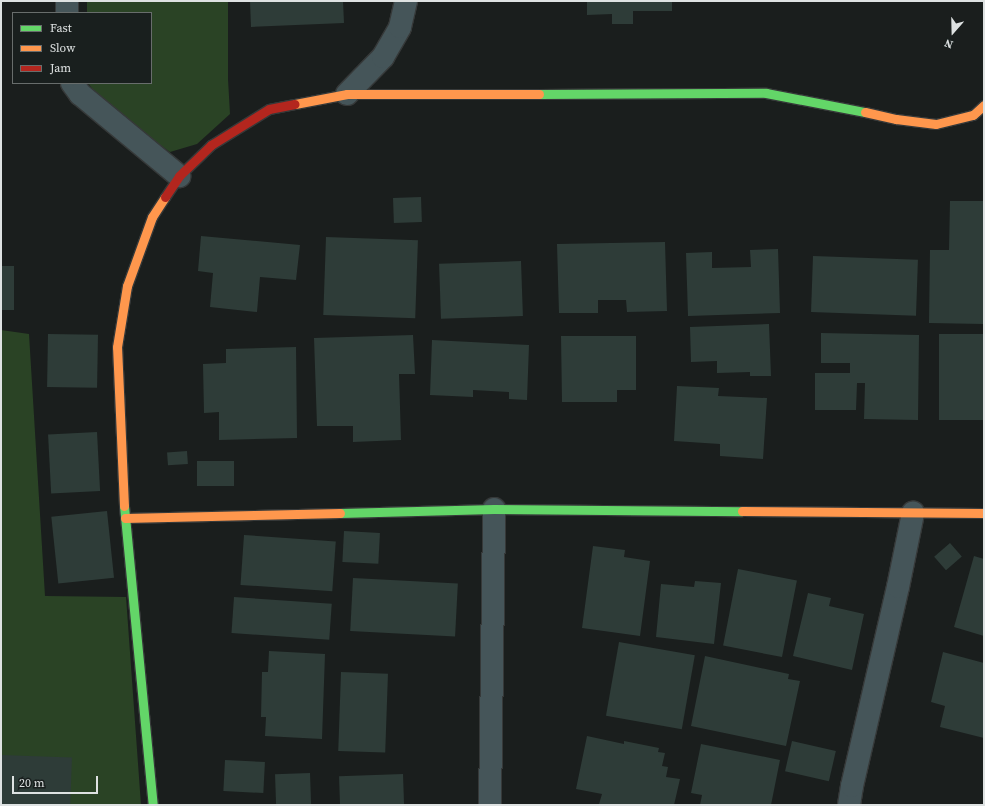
<!DOCTYPE html>
<html>
<head>
<meta charset="utf-8">
<style>
  body { margin:0 }
  #map { position:relative; width:985px; height:806px; overflow:hidden; background:#1a1e1d; font-family:"Source Serif 4",serif }
  div>[style] { position:absolute }
  .green>* { inset:0; background:#2a4325 }
  .building>* { inset:0; background:#2e3c38; transform-origin:0 0 }
  .roads { filter:drop-shadow(1px 0 #363939) drop-shadow(-1px 0 #363939) drop-shadow(0 1px #363939) drop-shadow(0 -1px #363939) }
  .street>* { height:22px; margin:-11px; padding:0 11px; transform-origin:11px; border-radius:11px; background:#455559 }
  .fast>* { height:9px; margin:-4.5px; padding:0 4.5px; transform-origin:4.5px; border-radius:4.5px; background:#63d668 }
  .slow>* { height:9px; margin:-4.5px; padding:0 4.5px; transform-origin:4.5px; border-radius:4.5px; background:#ff974d }
  .jam>* { height:9px; margin:-4.5px; padding:0 4.5px; transform-origin:4.5px; border-radius:4.5px; background:#b3261e }
  span { translate:-50% -50%; white-space:nowrap; text-align:center; line-height:1.15; -webkit-text-stroke:3px #191f1e; paint-order:stroke }
  .frame { position:absolute; inset:0; border:2px solid #dee2e2; pointer-events:none }
  .legend { position:absolute; left:12px; top:12px; width:140px; height:72px; box-sizing:border-box; background:#191f1e; border:1px solid #686d6c; margin:0; padding:5px 7px; list-style:none; font-size:12px; color:#dee2e2 }
  .legend li { display:flex; align-items:center; gap:8px; height:20px }
  .legend b { width:20px; border:1px solid #686d6c }
  .north { position:absolute; left:933px; top:12px; width:40px; height:40px; -webkit-text-stroke:3px #191f1e; paint-order:stroke; rotate:200deg; font-size:11px; font-weight:700; line-height:16px; text-align:center; color:#dee2e2 }
  .north::after { content:''; display:block; margin:auto; width:14px; height:18px; background:#dee2e2; clip-path:polygon(50% 0,100% 100%,50% 72%,0 100%) }
  .scale { position:absolute; left:12px; top:776px; width:86px; height:18px; box-sizing:border-box; border:2px solid #dee2e2; border-top:0; padding-left:5px; font-size:12px; line-height:14px; white-space:nowrap; color:#dee2e2; -webkit-text-stroke:3px #191f1e; paint-order:stroke }
</style>
</head>
<body>
<div id="map">
  <div class="green">
    <i style="clip-path:polygon(87px 1px,228px 1px,228px 79px,230px 114px,197px 144px,170px 152px,106px 107px,88px 83px,151px 83px,151px 13px,87px 13px)"></i>
    <i style="clip-path:polygon(1px 330px,29px 334px,45px 596px,126px 597px,141px 805px,1px 805px)"></i>
  </div>
  <div class="building">
    <i style="clip-path:polygon(250px 1px,343px 1px,344px 23px,251px 27px)"></i>
    <i style="clip-path:polygon(587px 1px,672px 1px,672px 11px,633px 11px,633px 24px,612px 24px,612px 14px,587px 15px)"></i>
    <i style="left:421px;top:197px;width:25px;height:28px;rotate:88deg"></i>
    <i style="clip-path:polygon(950px 201px,984px 201px,984px 324px,929px 323px,930px 250px,949px 250px)"></i>
    <i style="clip-path:polygon(201px 236px,300px 245px,296px 280px,260px 277px,257px 312px,210px 307px,213px 273px,198px 271px)"></i>
    <i style="left:326px;top:237px;width:92px;height:78px;rotate:2deg"></i>
    <i style="clip-path:polygon(665px 242px,667px 311px,627px 312px,626px 300px,598px 300px,598px 313px,559px 313px,557px 244px)"></i>
    <i style="clip-path:polygon(778px 249px,780px 313px,688px 316px,686px 253px,712px 252px,712px 268px,751px 267px,750px 250px)"></i>
    <i style="left:813px;top:256px;width:105px;height:56px;rotate:2deg"></i>
    <i style="left:521px;top:261px;width:55px;height:82px;rotate:88deg"></i>
    <i style="left:1px;top:266px;width:13px;height:44px"></i>
    <i style="clip-path:polygon(769px 324px,771px 376px,750px 376px,750px 372px,717px 373px,717px 361px,691px 362px,690px 327px)"></i>
    <i style="clip-path:polygon(821px 333px,919px 335px,918px 420px,864px 419px,865px 383px,857px 383px,856px 410px,815px 410px,815px 373px,850px 373px,850px 363px,821px 363px)"></i>
    <i style="left:48px;top:334px;width:50px;height:53px;rotate:1deg"></i>
    <i style="left:939px;top:334px;width:45px;height:86px"></i>
    <i style="clip-path:polygon(413px 335px,415px 374px,399px 374px,401px 440px,353px 442px,353px 426px,317px 426px,314px 338px)"></i>
    <i style="clip-path:polygon(561px 336px,636px 336px,636px 390px,617px 390px,617px 402px,562px 402px)"></i>
    <i style="clip-path:polygon(432px 340px,529px 345px,527px 400px,509px 399px,509px 392px,473px 390px,473px 397px,430px 395px)"></i>
    <i style="clip-path:polygon(296px 347px,297px 438px,219px 440px,219px 412px,204px 413px,203px 364px,226px 363px,226px 349px)"></i>
    <i style="clip-path:polygon(677px 386px,719px 388px,718px 396px,767px 398px,763px 459px,720px 456px,720px 444px,674px 441px)"></i>
    <i style="left:97px;top:432px;width:59px;height:49px;rotate:87deg"></i>
    <i style="left:187px;top:451px;width:13px;height:20px;rotate:86deg"></i>
    <i style="left:197px;top:461px;width:37px;height:25px"></i>
    <i style="left:107px;top:511px;width:67px;height:56px;rotate:84deg"></i>
    <i style="left:344px;top:531px;width:36px;height:31px;rotate:3deg"></i>
    <i style="left:244px;top:535px;width:92px;height:50px;rotate:4deg"></i>
    <i style="left:950px;top:543px;width:18px;height:21px;rotate:49deg"></i>
    <i style="clip-path:polygon(593px 546px,625px 550px,624px 557px,650px 561px,640px 636px,582px 628px)"></i>
    <i style="clip-path:polygon(974px 556px,984px 559px,984px 636px,954px 627px)"></i>
    <i style="left:738px;top:569px;width:60px;height:78px;rotate:11deg"></i>
    <i style="left:353px;top:578px;width:105px;height:53px;rotate:3deg"></i>
    <i style="clip-path:polygon(695px 581px,721px 583px,714px 644px,656px 637px,661px 584px,694px 587px)"></i>
    <i style="clip-path:polygon(808px 593px,831px 598px,829px 606px,864px 614px,852px 670px,793px 656px)"></i>
    <i style="left:234px;top:597px;width:98px;height:36px;rotate:4deg"></i>
    <i style="left:619px;top:642px;width:77px;height:75px;rotate:10deg"></i>
    <i style="clip-path:polygon(269px 651px,325px 654px,322px 739px,265px 736px,266px 717px,261px 717px,262px 672px,268px 672px)"></i>
    <i style="clip-path:polygon(943px 652px,984px 663px,984px 738px,940px 727px,945px 706px,931px 702px)"></i>
    <i style="clip-path:polygon(705px 656px,789px 674px,788px 679px,800px 681px,786px 746px,691px 726px)"></i>
    <i style="left:341px;top:672px;width:47px;height:79px;rotate:2deg"></i>
    <i style="clip-path:polygon(587px 736px,624px 744px,624px 741px,659px 748px,658px 752px,665px 753px,662px 766px,668px 767px,666px 777px,680px 779px,674px 805px,603px 805px,599px 804px,602px 794px,576px 789px)"></i>
    <i style="left:792px;top:741px;width:45px;height:31px;rotate:13deg"></i>
    <i style="clip-path:polygon(701px 744px,780px 760px,771px 805px,700px 805px,702px 795px,691px 793px)"></i>
    <i style="left:1px;top:755px;width:71px;height:50px;rotate:2deg"></i>
    <i style="left:225px;top:760px;width:40px;height:31px;rotate:3deg"></i>
    <i style="left:310px;top:773px;width:32px;height:35px;rotate:88deg"></i>
    <i style="left:403px;top:774px;width:31px;height:64px;rotate:88deg"></i>
  </div>
  <div class="roads">
    <div class="street">
      <i style="left:67px;top:13px;width:12px;rotate:-90deg"></i>
      <i style="left:72px;top:83px;width:14px;rotate:54deg"></i>
      <i style="left:80px;top:94px;width:129px;rotate:39.6deg"></i>
      <i style="left:347px;top:94px;width:52px;rotate:-45.8deg"></i>
      <i style="left:383px;top:57px;width:34px;rotate:-60deg"></i>
      <i style="left:400px;top:27px;width:27px;rotate:-77deg"></i>
      <i style="left:490px;top:805px;width:296px;rotate:-89.2deg"></i>
      <i style="left:849px;top:805px;width:19px;rotate:-81deg"></i>
      <i style="left:852px;top:786px;width:204px;rotate:-77deg"></i>
      <i style="left:898px;top:587px;width:76px;rotate:-78.5deg"></i>
    </div>
    <div class="fast">
      <i style="left:539px;top:94px;width:227px;rotate:-0.3deg"></i>
      <i style="left:766px;top:93px;width:101px;rotate:10.9deg"></i>
      <i style="left:124px;top:506px;width:300px;rotate:84.5deg"></i>
      <i style="left:340px;top:513px;width:154px;rotate:-1.5deg"></i>
      <i style="left:494px;top:509px;width:248px;rotate:0.5deg"></i>
    </div>
    <div class="slow">
      <i style="left:295px;top:104px;width:53px;rotate:-10.9deg"></i>
      <i style="left:347px;top:94px;width:192px"></i>
      <i style="left:865px;top:112px;width:32px;rotate:13deg"></i>
      <i style="left:896px;top:119px;width:40px;rotate:7.1deg"></i>
      <i style="left:936px;top:124px;width:38px;rotate:-14deg"></i>
      <i style="left:973px;top:115px;width:15px;rotate:-42deg"></i>
      <i style="left:124px;top:506px;width:159px;rotate:-92.5deg"></i>
      <i style="left:117px;top:347px;width:62px;rotate:-80.7deg"></i>
      <i style="left:127px;top:286px;width:73px;rotate:-70.1deg"></i>
      <i style="left:152px;top:217px;width:24px;rotate:-57deg"></i>
      <i style="left:742px;top:511px;width:242px;rotate:0.5deg"></i>
      <i style="left:125px;top:518px;width:215px;rotate:-1.3deg"></i>
    </div>
    <div class="jam">
      <i style="left:165px;top:197px;width:25px;rotate:-56deg"></i>
      <i style="left:179px;top:176px;width:45px;rotate:-44.1deg"></i>
      <i style="left:211px;top:145px;width:68px;rotate:-31.8deg"></i>
      <i style="left:269px;top:109px;width:26px;rotate:-11deg"></i>
    </div>
  </div>
  <div class="frame"></div>
  <ul class="legend">
  <li><b style="height:5px;background:#63d668"></b>Fast</li>
  <li><b style="height:5px;background:#ff974d"></b>Slow</li>
  <li><b style="height:5px;background:#b3261e"></b>Jam</li>
  </ul>
  <div class="north">N</div>
  <div class="scale">20 m</div>
</div>
</body>
</html>
